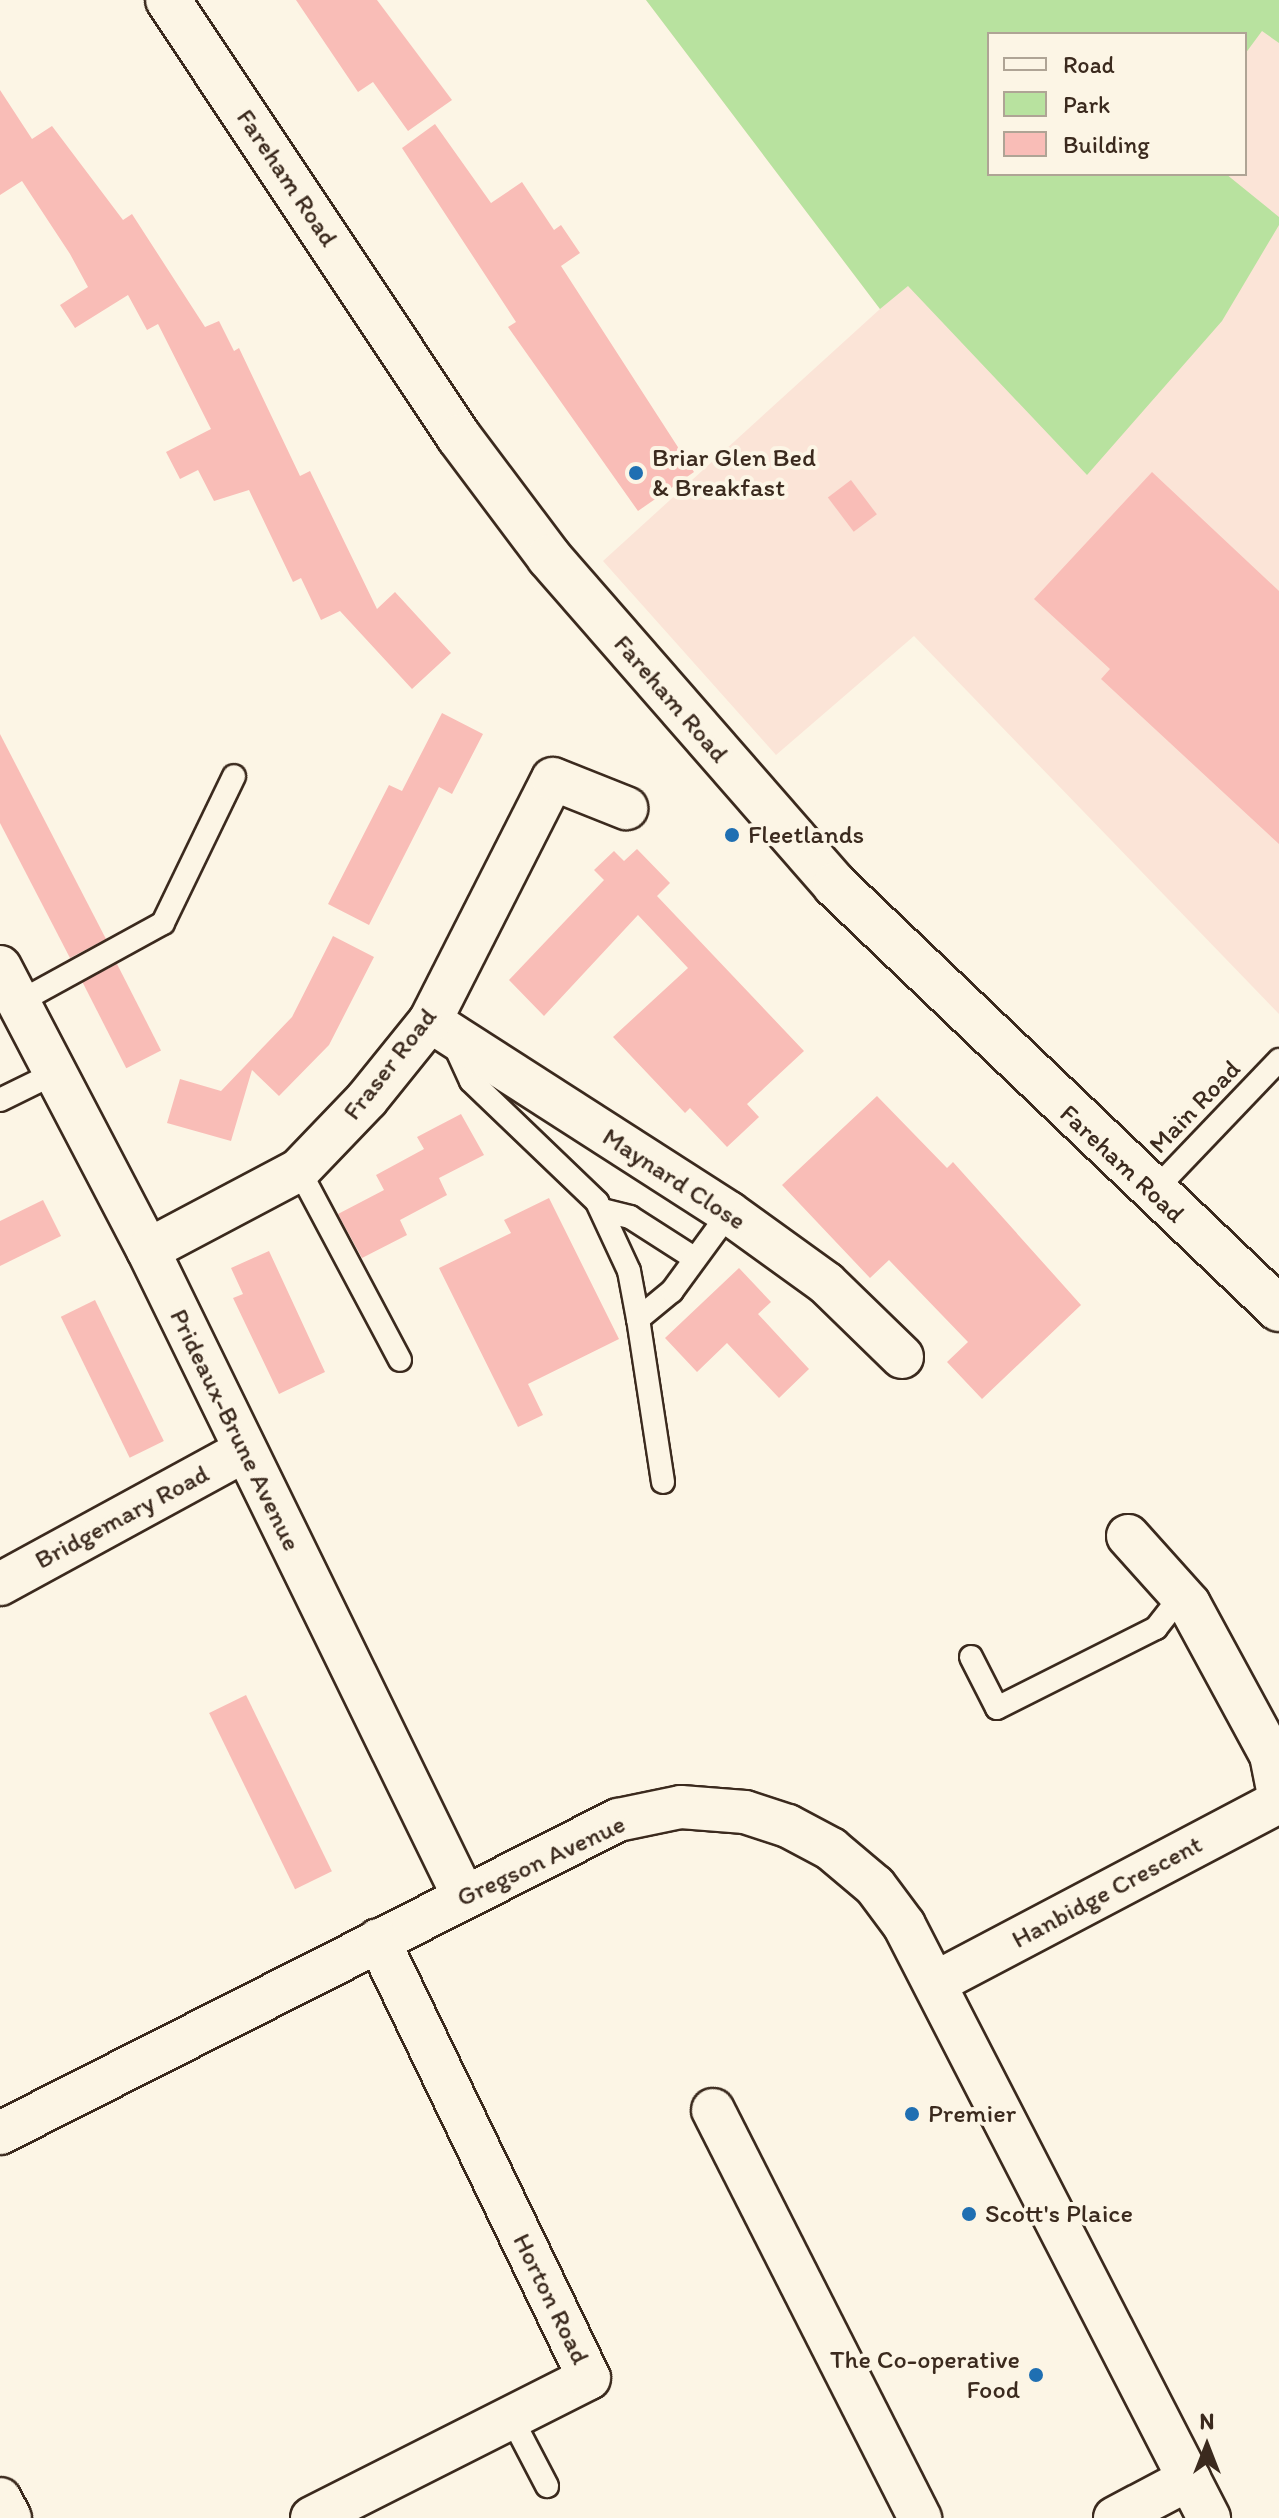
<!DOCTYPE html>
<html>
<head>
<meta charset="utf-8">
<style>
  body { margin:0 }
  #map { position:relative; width:1279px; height:2518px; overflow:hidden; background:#fcf5e5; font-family:Itim,sans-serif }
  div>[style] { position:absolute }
  .built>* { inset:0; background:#fbe4d7 }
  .green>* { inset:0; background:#b8e29f }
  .building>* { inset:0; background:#f9bdb7; transform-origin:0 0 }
  .roads { filter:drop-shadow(2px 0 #3b2a1e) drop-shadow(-2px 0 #3b2a1e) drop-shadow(0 2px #3b2a1e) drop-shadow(0 -2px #3b2a1e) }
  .service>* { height:22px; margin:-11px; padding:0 11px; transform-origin:11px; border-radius:11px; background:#fcf5e5 }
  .minor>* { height:42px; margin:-21px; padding:0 21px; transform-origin:21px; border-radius:21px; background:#fcf5e5 }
  .primary>* { height:44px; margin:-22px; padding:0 22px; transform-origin:22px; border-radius:22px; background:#fcf5e5 }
  .dots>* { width:22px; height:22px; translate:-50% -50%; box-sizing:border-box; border:4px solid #fcf5e5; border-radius:50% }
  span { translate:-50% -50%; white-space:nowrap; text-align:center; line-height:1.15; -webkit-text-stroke:8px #fcf5e5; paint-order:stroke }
  .street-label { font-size:26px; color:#3b2a1e }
  .poi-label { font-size:26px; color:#3b2a1e }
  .left { translate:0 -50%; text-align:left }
  .right { translate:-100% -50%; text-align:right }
  .legend { position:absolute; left:987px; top:32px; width:260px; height:144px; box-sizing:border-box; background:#fcf5e5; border:2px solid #afa495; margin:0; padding:10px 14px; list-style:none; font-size:24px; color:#3b2a1e }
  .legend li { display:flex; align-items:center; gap:16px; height:40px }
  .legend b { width:40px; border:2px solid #afa495 }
  .north { position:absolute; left:1167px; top:2406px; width:80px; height:80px; -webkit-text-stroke:6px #fcf5e5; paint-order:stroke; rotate:0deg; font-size:22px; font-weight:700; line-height:32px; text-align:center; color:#3b2a1e }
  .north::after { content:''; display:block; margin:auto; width:28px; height:36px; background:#3b2a1e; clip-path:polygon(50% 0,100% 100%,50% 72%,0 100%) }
</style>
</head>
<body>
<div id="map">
  <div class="built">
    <i style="clip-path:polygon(evenodd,646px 0,1279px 0,1279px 1014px,914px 636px,776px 755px,603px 561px,880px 309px,646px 0,989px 34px,1245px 34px,1245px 174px,989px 174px,989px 34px)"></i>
  </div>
  <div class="green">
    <i style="clip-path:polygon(646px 0,1279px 0,1279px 43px,1262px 31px,1245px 54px,1245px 34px,989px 34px,989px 174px,1226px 174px,1279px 217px,1279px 225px,1222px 321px,1087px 475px,908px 286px,880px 309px)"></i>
  </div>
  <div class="building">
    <i style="clip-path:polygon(296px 0,377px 0,452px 100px,408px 131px,373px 82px,358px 92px)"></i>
    <i style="clip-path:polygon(0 90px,32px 139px,52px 126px,123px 220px,132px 214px,205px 327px,219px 321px,234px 351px,239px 348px,300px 476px,310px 471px,377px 609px,395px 592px,451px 653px,412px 689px,340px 611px,321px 620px,301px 578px,293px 582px,249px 490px,214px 501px,198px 470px,180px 479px,166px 452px,211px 429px,158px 324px,147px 330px,128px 295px,75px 328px,60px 305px,88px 287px,70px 254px,22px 181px,0 195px)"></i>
    <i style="clip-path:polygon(435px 124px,491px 203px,522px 182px,554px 230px,561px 225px,580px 253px,561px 266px,694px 472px,638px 511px,508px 327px,516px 322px,402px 148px)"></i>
    <i style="clip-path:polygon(1152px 472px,1279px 591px,1279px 844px,1101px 679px,1110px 669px,1034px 599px)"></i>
    <i style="left:851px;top:480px;width:43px;height:29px;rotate:53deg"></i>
    <i style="clip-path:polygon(442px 713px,483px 734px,452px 794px,439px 787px,369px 925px,328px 904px,389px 785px,402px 791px)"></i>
    <i style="clip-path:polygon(0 734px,106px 939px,70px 958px,0 823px)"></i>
    <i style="clip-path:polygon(637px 849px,670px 883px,657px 896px,804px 1051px,747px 1104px,759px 1117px,727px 1147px,690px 1108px,685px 1113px,613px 1037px,688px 968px,638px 915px,544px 1016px,509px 980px,604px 880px,594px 870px,614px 851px,624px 861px)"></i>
    <i style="clip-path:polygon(333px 936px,374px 957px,329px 1045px,279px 1096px,252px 1070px,231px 1141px,167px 1123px,180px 1079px,221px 1091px,292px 1017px)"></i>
    <i style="left:117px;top:964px;width:97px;height:39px;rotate:63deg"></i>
    <i style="clip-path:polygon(877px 1096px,947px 1168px,953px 1162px,1081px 1305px,982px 1399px,947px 1362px,968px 1342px,889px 1260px,870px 1278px,782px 1185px)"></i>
    <i style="clip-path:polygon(461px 1114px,484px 1155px,439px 1178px,447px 1195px,400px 1220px,407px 1235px,362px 1258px,338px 1214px,384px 1190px,376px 1175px,424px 1149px,417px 1137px)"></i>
    <i style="clip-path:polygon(549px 1198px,619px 1339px,528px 1384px,543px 1415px,518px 1427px,439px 1268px,511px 1233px,504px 1220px)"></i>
    <i style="clip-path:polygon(43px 1200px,61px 1236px,0 1266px,0 1221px)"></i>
    <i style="clip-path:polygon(269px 1251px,325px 1372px,279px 1394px,233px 1298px,243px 1294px,231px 1268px)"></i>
    <i style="clip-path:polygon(739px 1268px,771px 1302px,758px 1314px,809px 1369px,779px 1398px,727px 1343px,697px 1372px,665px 1338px)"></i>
    <i style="left:95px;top:1300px;width:157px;height:38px;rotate:64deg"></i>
    <i style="left:246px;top:1695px;width:196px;height:41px;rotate:64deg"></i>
  </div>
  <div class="roads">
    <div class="service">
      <i style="left:19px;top:1002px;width:164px;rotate:-28.7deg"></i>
      <i style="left:163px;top:923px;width:163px;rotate:-64.2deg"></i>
      <i style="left:453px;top:1042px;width:43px;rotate:65.2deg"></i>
      <i style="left:471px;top:1081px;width:175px;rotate:43.8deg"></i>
      <i style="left:597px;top:1202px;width:76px;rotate:65.1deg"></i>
      <i style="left:629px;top:1271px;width:49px;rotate:79.4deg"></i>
      <i style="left:0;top:1100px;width:61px;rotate:-26.1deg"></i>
      <i style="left:299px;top:1170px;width:215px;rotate:62deg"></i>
      <i style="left:1152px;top:1193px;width:184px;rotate:-46.3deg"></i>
      <i style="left:602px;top:1210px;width:29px;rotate:14deg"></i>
      <i style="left:630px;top:1217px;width:76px;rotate:32.6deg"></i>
      <i style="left:663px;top:1482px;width:165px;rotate:-98.7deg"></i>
      <i style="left:638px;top:1319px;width:44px;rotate:-39.5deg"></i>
      <i style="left:672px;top:1291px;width:97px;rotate:-53.8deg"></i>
      <i style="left:971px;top:1657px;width:57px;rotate:63deg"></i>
      <i style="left:997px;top:1708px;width:178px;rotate:-26.7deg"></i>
      <i style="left:1156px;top:1628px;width:41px;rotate:-52deg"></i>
      <i style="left:511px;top:2417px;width:78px;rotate:62.4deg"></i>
    </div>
    <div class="minor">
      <i style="left:0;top:967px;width:319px;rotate:62.4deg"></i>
      <i style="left:148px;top:1250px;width:720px;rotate:63.97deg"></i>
      <i style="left:430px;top:1021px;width:355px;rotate:32.7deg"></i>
      <i style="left:729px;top:1213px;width:120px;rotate:35.8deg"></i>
      <i style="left:826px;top:1283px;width:106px;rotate:44.2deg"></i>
      <i style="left:148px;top:1250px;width:171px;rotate:-27.9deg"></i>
      <i style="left:299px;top:1170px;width:98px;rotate:-46.2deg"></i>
      <i style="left:367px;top:1099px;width:100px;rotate:-51.1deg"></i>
      <i style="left:430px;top:1021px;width:271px;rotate:-63.1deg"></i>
      <i style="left:553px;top:779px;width:79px;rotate:21.7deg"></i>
      <i style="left:1128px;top:1536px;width:91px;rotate:48.1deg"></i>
      <i style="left:1189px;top:1604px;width:172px;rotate:61.5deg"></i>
      <i style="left:1271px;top:1755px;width:41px;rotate:78.7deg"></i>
      <i style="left:0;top:1584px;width:278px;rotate:-28.6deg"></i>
      <i style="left:935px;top:1983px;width:389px;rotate:-27.8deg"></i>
      <i style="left:713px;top:2110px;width:458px;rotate:63.1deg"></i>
      <i style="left:0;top:2133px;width:693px;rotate:-26.86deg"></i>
      <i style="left:618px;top:1820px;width:64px;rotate:-11.7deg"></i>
      <i style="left:681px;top:1807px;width:64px;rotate:4.5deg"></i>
      <i style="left:745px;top:1812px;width:45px;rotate:18deg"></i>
      <i style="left:788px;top:1826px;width:49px;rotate:28.1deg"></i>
      <i style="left:831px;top:1849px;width:57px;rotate:40.1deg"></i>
      <i style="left:875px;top:1886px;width:49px;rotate:53.4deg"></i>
      <i style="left:904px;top:1925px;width:667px;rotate:62.78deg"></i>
      <i style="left:0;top:2499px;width:21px;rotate:62deg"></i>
      <i style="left:312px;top:2518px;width:310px;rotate:-26.8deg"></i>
      <i style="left:589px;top:2378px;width:486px;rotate:-115.7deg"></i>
      <i style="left:1115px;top:2518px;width:84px;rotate:-27.8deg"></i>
    </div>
    <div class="primary">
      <i style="left:168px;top:0;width:525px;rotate:56.34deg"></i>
      <i style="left:459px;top:437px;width:150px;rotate:53.1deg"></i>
      <i style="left:549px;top:557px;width:435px;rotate:48.9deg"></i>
      <i style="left:835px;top:885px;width:614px;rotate:43.68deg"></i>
    </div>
  </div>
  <div class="dots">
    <i style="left:636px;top:473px;background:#1f6fb2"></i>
    <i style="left:732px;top:835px;background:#1f6fb2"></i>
    <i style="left:912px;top:2114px;background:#1f6fb2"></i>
    <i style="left:969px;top:2214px;background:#1f6fb2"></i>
    <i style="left:1036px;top:2375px;background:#1f6fb2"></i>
  </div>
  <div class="street-label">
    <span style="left:287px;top:178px;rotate:56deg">Fareham Road</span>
    <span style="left:671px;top:699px;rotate:49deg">Fareham Road</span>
    <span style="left:390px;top:1064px;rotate:-52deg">Fraser Road</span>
    <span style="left:1195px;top:1107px;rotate:-46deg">Main Road</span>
    <span style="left:1122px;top:1164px;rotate:43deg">Fareham Road</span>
    <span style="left:674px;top:1179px;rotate:33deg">Maynard Close</span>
    <span style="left:235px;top:1430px;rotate:64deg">Prideaux-Brune Avenue</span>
    <span style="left:122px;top:1517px;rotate:-28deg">Bridgemary Road</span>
    <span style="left:541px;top:1861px;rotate:-25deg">Gregson Avenue</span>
    <span style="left:1107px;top:1892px;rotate:-28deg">Hanbidge Crescent</span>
    <span style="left:551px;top:2299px;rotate:64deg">Horton Road</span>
  </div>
  <div class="poi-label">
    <span class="left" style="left:652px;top:473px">Briar Glen Bed<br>&amp; Breakfast</span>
    <span class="left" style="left:748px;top:835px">Fleetlands</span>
    <span class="left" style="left:928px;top:2114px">Premier</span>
    <span class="left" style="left:985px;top:2214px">Scott's Plaice</span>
    <span class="right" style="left:1020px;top:2375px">The Co-operative<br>Food</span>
  </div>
  <ul class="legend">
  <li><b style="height:10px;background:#fcf5e5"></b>Road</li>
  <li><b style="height:22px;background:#b8e29f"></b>Park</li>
  <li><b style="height:22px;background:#f9bdb7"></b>Building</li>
  </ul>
  <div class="north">N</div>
</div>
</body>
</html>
